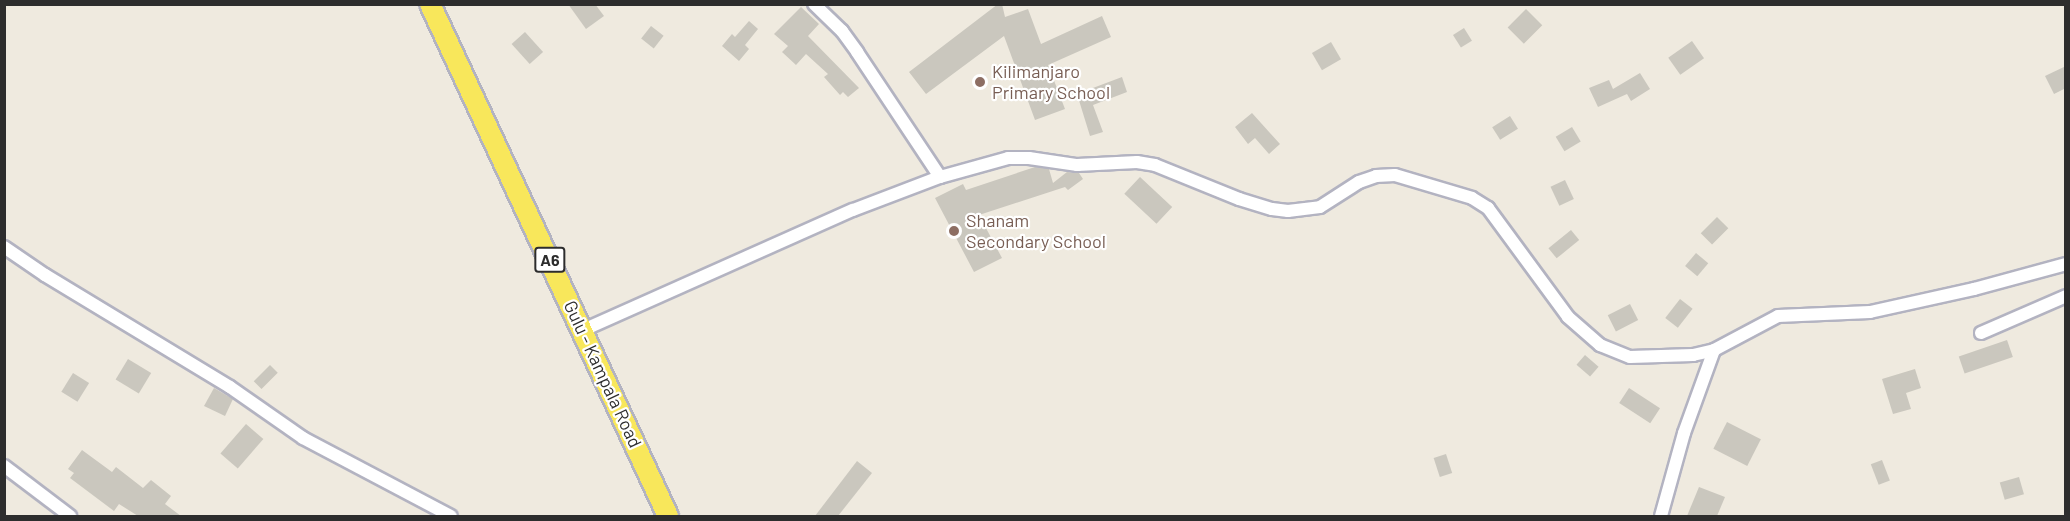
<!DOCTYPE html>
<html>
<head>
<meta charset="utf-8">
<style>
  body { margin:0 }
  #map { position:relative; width:2070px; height:521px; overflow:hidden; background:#efeadf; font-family:Barlow,sans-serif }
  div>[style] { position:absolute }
  .building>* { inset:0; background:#cac7be; transform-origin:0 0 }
  .roads { filter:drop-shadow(2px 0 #b3b3c1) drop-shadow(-2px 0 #b3b3c1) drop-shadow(0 2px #b3b3c1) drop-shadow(0 -2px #b3b3c1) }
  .street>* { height:12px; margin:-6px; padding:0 6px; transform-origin:6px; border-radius:6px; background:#fff }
  .primary>* { height:20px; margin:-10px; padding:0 10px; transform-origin:10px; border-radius:10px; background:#f8e75b }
  .dots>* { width:16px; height:16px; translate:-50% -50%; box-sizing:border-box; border:3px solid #fff; border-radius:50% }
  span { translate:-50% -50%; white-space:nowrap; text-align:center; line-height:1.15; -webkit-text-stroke:4.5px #fff; paint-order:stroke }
  .shield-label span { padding:2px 4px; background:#fff; border:2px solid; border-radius:4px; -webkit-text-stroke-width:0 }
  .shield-label { font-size:16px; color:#2d2d2d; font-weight:700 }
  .education-label { font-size:18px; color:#785e54 }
  .left { translate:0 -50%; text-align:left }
  .street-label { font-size:18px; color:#2d2d2d }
  .frame { position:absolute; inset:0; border:6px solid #2d2d2d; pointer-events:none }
</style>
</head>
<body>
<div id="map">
  <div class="building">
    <i style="clip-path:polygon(568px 4px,595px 4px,604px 16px,586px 29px)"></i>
    <i style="clip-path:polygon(998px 4px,1002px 4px,1005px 17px,1028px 9px,1041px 44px,1102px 16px,1111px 37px,1048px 65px,1065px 109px,1035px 120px,1004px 36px,926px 94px,909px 72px)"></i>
    <i style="clip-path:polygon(801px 7px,819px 24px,808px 36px,859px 88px,848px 97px,843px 92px,840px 95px,824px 77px,828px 74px,806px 54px,796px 65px,782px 52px,788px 46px,774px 34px)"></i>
    <i style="left:1526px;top:9px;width:23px;height:26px;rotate:45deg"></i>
    <i style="clip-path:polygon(749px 21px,758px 29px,745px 45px,749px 49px,739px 61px,722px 46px,732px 34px,735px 37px)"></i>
    <i style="left:651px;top:26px;width:16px;height:16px;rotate:38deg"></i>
    <i style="left:1464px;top:28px;width:15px;height:13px;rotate:58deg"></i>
    <i style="left:525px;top:32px;width:27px;height:18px;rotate:48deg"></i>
    <i style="left:1692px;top:41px;width:21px;height:29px;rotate:55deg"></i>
    <i style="left:1331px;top:42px;width:20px;height:22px;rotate:60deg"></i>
    <i style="clip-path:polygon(2066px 66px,2066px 88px,2054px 94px,2045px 76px)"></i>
    <i style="clip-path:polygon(1640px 73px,1650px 89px,1631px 101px,1627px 94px,1598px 107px,1589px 88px,1609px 80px,1613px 89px)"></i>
    <i style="clip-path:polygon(1122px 77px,1127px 92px,1093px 105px,1103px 132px,1090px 136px,1077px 94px)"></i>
    <i style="clip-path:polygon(1252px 113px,1280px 144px,1269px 154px,1255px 138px,1248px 144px,1235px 127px)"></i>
    <i style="left:1510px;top:116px;width:15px;height:21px;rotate:58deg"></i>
    <i style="left:1572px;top:127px;width:17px;height:19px;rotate:59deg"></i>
    <i style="clip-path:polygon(1035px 167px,1049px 169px,1053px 183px,1067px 172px,1079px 173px,1083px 179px,1068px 190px,1065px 187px,979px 215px,1002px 258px,974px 272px,935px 198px,963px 184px,966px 190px)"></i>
    <i style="left:1140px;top:177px;width:44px;height:23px;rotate:43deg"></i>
    <i style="left:1565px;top:180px;width:21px;height:16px;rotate:65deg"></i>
    <i style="left:1717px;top:217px;width:16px;height:23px;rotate:45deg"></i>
    <i style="left:1571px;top:230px;width:13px;height:29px;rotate:51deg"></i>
    <i style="left:1696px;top:253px;width:16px;height:17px;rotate:40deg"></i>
    <i style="left:1680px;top:299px;width:16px;height:24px;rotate:38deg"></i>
    <i style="left:1630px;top:304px;width:18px;height:25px;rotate:63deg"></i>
    <i style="left:2007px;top:340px;width:18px;height:51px;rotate:71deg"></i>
    <i style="left:1585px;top:355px;width:18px;height:13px;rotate:41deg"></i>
    <i style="left:128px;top:359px;width:27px;height:24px;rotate:31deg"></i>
    <i style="left:270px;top:365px;width:11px;height:23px;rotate:45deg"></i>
    <i style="clip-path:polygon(1915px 369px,1921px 388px,1906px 393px,1911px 409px,1893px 414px,1882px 379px)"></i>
    <i style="left:73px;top:373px;width:19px;height:22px;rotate:32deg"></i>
    <i style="clip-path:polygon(214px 388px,233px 399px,225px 416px,204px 406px)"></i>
    <i style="left:1629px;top:388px;width:37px;height:18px;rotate:33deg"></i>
    <i style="left:1727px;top:422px;width:38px;height:30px;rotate:27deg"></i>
    <i style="left:246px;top:424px;width:23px;height:39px;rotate:41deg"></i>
    <i style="clip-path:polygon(82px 450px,112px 472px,116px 467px,143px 488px,151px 480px,171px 496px,165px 504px,181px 516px,138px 516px,119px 504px,114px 511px,70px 478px,74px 473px,68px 469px)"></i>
    <i style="left:1446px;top:454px;width:20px;height:13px;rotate:72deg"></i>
    <i style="left:1882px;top:460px;width:22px;height:12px;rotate:69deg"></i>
    <i style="clip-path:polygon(857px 461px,872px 473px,838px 516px,815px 516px)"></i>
    <i style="left:2019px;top:477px;width:18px;height:20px;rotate:74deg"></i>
    <i style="clip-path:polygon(1699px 487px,1725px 497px,1717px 516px,1687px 516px)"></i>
  </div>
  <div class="roads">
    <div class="street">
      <i style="left:814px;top:4px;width:39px;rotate:44deg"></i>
      <i style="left:842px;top:31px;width:26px;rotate:54deg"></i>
      <i style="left:857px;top:52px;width:150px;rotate:56.4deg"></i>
      <i style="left:4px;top:247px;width:50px;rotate:34.3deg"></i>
      <i style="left:45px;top:275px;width:216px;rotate:31.2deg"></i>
      <i style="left:230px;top:387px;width:89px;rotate:34.9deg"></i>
      <i style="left:303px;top:438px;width:167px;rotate:27.8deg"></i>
      <i style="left:583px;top:330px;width:295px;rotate:-24deg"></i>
      <i style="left:853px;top:210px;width:93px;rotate:-20.8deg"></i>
      <i style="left:940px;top:177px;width:71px;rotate:-15.6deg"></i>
      <i style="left:1008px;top:158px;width:21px"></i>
      <i style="left:1029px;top:158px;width:49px;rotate:8.3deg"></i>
      <i style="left:1077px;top:165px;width:60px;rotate:-2.9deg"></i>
      <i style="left:1137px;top:162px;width:18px;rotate:9deg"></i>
      <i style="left:1155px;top:165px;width:91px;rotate:22deg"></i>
      <i style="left:1239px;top:199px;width:34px;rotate:17deg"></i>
      <i style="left:1272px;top:209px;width:16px;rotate:7deg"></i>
      <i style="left:1288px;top:211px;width:32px;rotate:-7deg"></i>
      <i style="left:1320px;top:207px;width:46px;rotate:-32.7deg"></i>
      <i style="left:1359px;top:182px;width:18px;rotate:-19deg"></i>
      <i style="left:1376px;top:176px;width:19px;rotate:-3deg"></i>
      <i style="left:1395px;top:175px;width:80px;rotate:16.6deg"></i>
      <i style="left:1472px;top:198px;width:19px;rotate:32deg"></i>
      <i style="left:1488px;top:208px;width:135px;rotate:53.7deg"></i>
      <i style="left:1568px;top:317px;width:43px;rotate:41.2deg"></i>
      <i style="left:1600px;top:345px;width:32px;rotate:22deg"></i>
      <i style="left:1630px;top:357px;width:63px;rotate:-1.8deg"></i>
      <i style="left:1693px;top:355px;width:22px;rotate:-13deg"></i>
      <i style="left:1714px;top:350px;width:72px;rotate:-28deg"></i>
      <i style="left:1778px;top:316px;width:92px;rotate:-2.5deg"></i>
      <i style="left:1870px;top:312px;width:107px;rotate:-12.5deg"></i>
      <i style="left:1974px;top:289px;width:95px;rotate:-15.2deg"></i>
      <i style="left:1981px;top:333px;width:93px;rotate:-23.5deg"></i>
      <i style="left:4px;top:466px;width:83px;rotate:37.1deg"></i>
      <i style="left:1661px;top:516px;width:86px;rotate:-74.5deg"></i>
      <i style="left:1684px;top:433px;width:88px;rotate:-70.1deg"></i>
    </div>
    <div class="primary">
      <i style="left:430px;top:4px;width:565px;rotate:65.07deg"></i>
    </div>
  </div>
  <div class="dots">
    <i style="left:980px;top:82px;background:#8d6e63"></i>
    <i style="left:954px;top:231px;background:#8d6e63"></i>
  </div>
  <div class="shield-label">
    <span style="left:550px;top:260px">A6</span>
  </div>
  <div class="education-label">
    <span class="left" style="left:992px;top:82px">Kilimanjaro<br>Primary School</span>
    <span class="left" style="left:966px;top:231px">Shanam<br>Secondary School</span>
  </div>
  <div class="street-label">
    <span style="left:603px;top:374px;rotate:65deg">Gulu - Kampala Road</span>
  </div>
  <div class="frame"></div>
</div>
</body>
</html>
